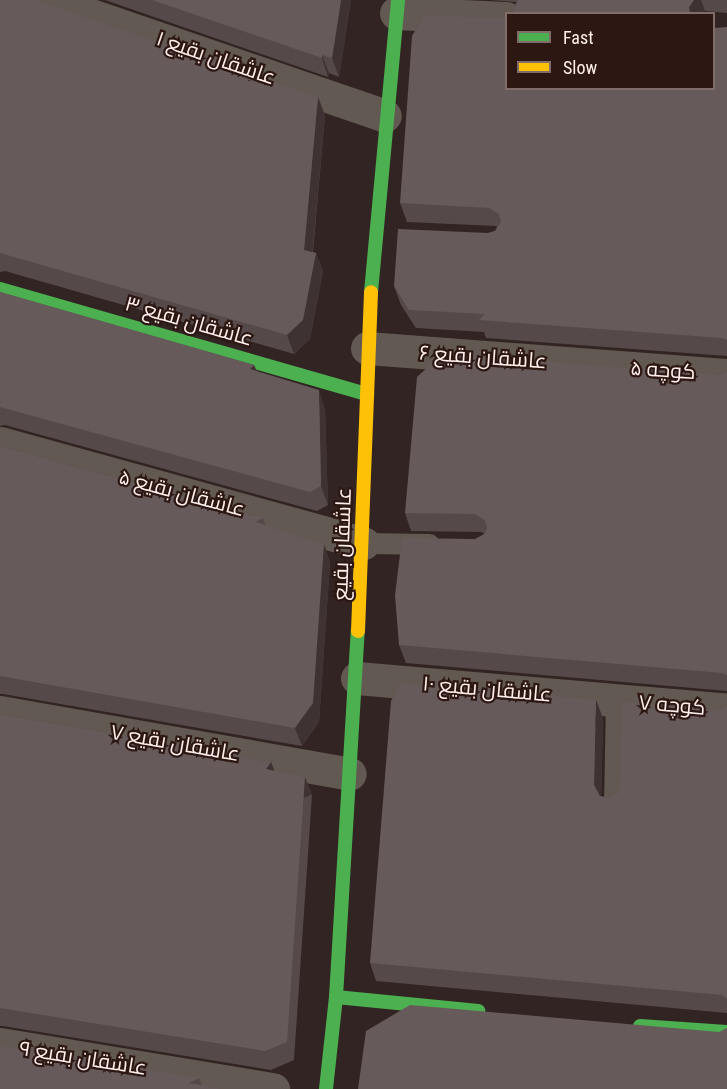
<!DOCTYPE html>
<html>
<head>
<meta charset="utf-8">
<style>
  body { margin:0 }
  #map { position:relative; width:727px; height:1089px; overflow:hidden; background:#312422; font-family:"Roboto Condensed",Cairo,sans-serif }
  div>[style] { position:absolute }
  .lane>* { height:21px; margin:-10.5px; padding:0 10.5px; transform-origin:10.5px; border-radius:10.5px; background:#625952 }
  .street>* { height:33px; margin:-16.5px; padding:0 16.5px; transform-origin:16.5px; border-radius:16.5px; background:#625952 }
  .fast>* { height:14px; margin:-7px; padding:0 7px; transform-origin:7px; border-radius:7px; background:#4caf50 }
  .slow>* { height:14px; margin:-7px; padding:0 7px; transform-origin:7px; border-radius:7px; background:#ffc107 }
  .wall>* { inset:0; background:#554949 }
  .shaded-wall>* { inset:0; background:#3f3232; transform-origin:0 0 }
  .building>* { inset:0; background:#675a5b }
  span { translate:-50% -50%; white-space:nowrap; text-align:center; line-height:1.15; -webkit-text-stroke:4.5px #2c1713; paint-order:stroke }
  .street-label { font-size:21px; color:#ffefec }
  .legend { position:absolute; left:505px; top:12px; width:210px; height:78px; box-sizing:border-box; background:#2c1713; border:2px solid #806d6a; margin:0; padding:8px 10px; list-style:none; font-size:18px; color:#ffefec }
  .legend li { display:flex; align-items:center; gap:12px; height:30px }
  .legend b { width:30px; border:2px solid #806d6a }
</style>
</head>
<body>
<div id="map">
  <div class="lane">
    <i style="left:364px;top:543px;width:65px;rotate:0.9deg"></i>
    <i style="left:614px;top:804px;width:104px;rotate:-88.9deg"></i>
  </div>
  <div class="street">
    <i style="left:47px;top:0;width:357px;rotate:18.9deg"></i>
    <i style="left:396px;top:13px;width:110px;rotate:2.6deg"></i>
    <i style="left:367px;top:348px;width:361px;rotate:4.3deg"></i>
    <i style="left:0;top:443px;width:377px;rotate:15.4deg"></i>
    <i style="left:357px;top:678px;width:371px;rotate:4.9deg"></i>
    <i style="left:0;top:712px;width:355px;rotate:10deg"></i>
    <i style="left:0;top:1044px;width:277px;rotate:9.4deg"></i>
  </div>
  <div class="fast">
    <i style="left:0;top:289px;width:382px;rotate:16deg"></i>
    <i style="left:371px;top:292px;width:293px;rotate:-84.7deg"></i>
    <i style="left:336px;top:997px;width:143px;rotate:5.6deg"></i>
    <i style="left:640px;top:1026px;width:87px;rotate:3.9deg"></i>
    <i style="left:326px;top:1089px;width:93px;rotate:-83.8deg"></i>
    <i style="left:336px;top:997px;width:367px;rotate:-86.6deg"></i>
  </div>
  <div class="slow">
    <i style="left:358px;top:631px;width:339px;rotate:-87.8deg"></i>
  </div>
  <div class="wall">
    <i style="clip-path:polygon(0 0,325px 115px,313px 252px,316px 253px,323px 271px,310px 339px,294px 354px,5px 271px,0 272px)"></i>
    <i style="clip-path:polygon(105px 0,351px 0,339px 77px,329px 73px,328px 77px)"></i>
    <i style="clip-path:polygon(490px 0,727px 0,727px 13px,705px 11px,704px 14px,510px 14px,516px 3px,516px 2px)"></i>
    <i style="clip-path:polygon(499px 18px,507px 88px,727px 27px,727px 356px,486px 338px,484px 332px,416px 328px,401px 305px,394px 286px,488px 233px,495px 231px,497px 227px,496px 226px,407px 222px,400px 203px)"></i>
    <i style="clip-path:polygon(0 292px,254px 365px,257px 371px,325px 409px,328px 505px,317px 511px,5px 425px,0 426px)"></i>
    <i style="clip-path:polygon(727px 371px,727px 691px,406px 663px,399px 645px,475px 539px,484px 534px,482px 532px,411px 531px,405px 513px)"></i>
    <i style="clip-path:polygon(0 446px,263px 518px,266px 526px,324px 544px,330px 563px,319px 722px,302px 746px,3px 694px,0 694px)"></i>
    <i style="clip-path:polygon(727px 706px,727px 1013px,376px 981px,370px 963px,603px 718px,601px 796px,608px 798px,618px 793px,719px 710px)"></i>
    <i style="clip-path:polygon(0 714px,271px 762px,274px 771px,305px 777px,312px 795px,294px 1060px,271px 1070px,3px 1026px,0 1026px)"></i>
    <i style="clip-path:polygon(199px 1078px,202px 1085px,0 1089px)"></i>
  </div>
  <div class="shaded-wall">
    <i style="clip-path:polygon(341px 0,351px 0,339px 77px,332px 58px)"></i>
    <i style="clip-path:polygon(694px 0,701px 0,705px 11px,704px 14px,690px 14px,689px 7px)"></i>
    <i style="clip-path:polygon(322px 55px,329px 73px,328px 77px,322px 58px)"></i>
    <i style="clip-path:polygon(318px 97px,325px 115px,311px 268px,304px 250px)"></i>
    <i style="clip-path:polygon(316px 253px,323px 271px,310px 339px,294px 354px,287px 335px)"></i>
    <i style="clip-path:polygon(254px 365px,261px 383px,250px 369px)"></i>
    <i style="clip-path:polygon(319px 390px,325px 409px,328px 505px,321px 486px)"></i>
    <i style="clip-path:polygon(324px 544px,330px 563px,319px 722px,302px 746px,295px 728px)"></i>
    <i style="clip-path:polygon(596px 700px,603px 718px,601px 804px,594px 785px)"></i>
    <i style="clip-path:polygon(271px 762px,278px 780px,266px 769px)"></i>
    <i style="left:305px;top:777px;width:19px;height:266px;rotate:69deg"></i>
  </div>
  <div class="building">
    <i style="clip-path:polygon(0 0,36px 0,318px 97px,304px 250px,316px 253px,303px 320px,287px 335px,0 253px)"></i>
    <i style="clip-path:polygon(152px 0,341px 0,332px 58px,322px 55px,322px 58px)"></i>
    <i style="clip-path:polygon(517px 0,694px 0,689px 7px,690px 14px,510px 14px,518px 1px)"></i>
    <i style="clip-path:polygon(424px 15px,499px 18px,507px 16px,507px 88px,714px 88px,714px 28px,727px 27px,727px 340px,722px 338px,479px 320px,485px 314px,409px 310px,394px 286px,398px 229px,488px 233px,495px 231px,501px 222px,499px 214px,489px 208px,400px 203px,412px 36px)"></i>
    <i style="clip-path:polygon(0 292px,254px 365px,250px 369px,319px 390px,321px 486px,310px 492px,0 407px)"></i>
    <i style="clip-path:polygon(442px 354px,719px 375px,727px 371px,727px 675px,722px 673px,399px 645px,395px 595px,402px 538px,475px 539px,485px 534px,487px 527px,485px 520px,475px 514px,405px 513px,417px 377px)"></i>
    <i style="clip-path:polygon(0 446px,263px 518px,256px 522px,324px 544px,313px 703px,295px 728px,0 676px)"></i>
    <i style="clip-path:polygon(400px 683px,596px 700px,594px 785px,600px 796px,608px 798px,618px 793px,620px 786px,622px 702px,719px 710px,727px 706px,727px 999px,722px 995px,370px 963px,391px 701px)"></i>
    <i style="clip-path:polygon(0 714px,271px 762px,266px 769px,305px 777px,287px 1042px,265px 1051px,0 1008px)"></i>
    <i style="clip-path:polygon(410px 1005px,719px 1032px,727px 1028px,727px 1089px,358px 1089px,366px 1031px)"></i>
    <i style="clip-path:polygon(0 1046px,199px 1078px,189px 1083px,222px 1089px,0 1089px)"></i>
  </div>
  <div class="street-label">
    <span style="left:216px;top:58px;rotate:19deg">عاشقان بقیع ۱</span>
    <span style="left:189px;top:321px;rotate:16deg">عاشقان بقیع ۳</span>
    <span style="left:483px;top:357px;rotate:4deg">عاشقان بقیع ۶</span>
    <span style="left:663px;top:370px;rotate:4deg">کوچه ۵</span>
    <span style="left:182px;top:493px;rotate:15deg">عاشقان بقیع ۵</span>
    <span style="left:342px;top:544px;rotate:-88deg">عاشقان بقیع</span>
    <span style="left:487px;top:689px;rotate:5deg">عاشقان بقیع ۱۰</span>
    <span style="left:672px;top:705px;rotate:5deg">کوچه ۷</span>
    <span style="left:175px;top:743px;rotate:10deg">عاشقان بقیع ۷</span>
    <span style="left:83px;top:1058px;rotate:9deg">عاشقان بقیع ۹</span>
  </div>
  <ul class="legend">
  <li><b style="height:8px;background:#4caf50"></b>Fast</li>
  <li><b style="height:8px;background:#ffc107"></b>Slow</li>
  </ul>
</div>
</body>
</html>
